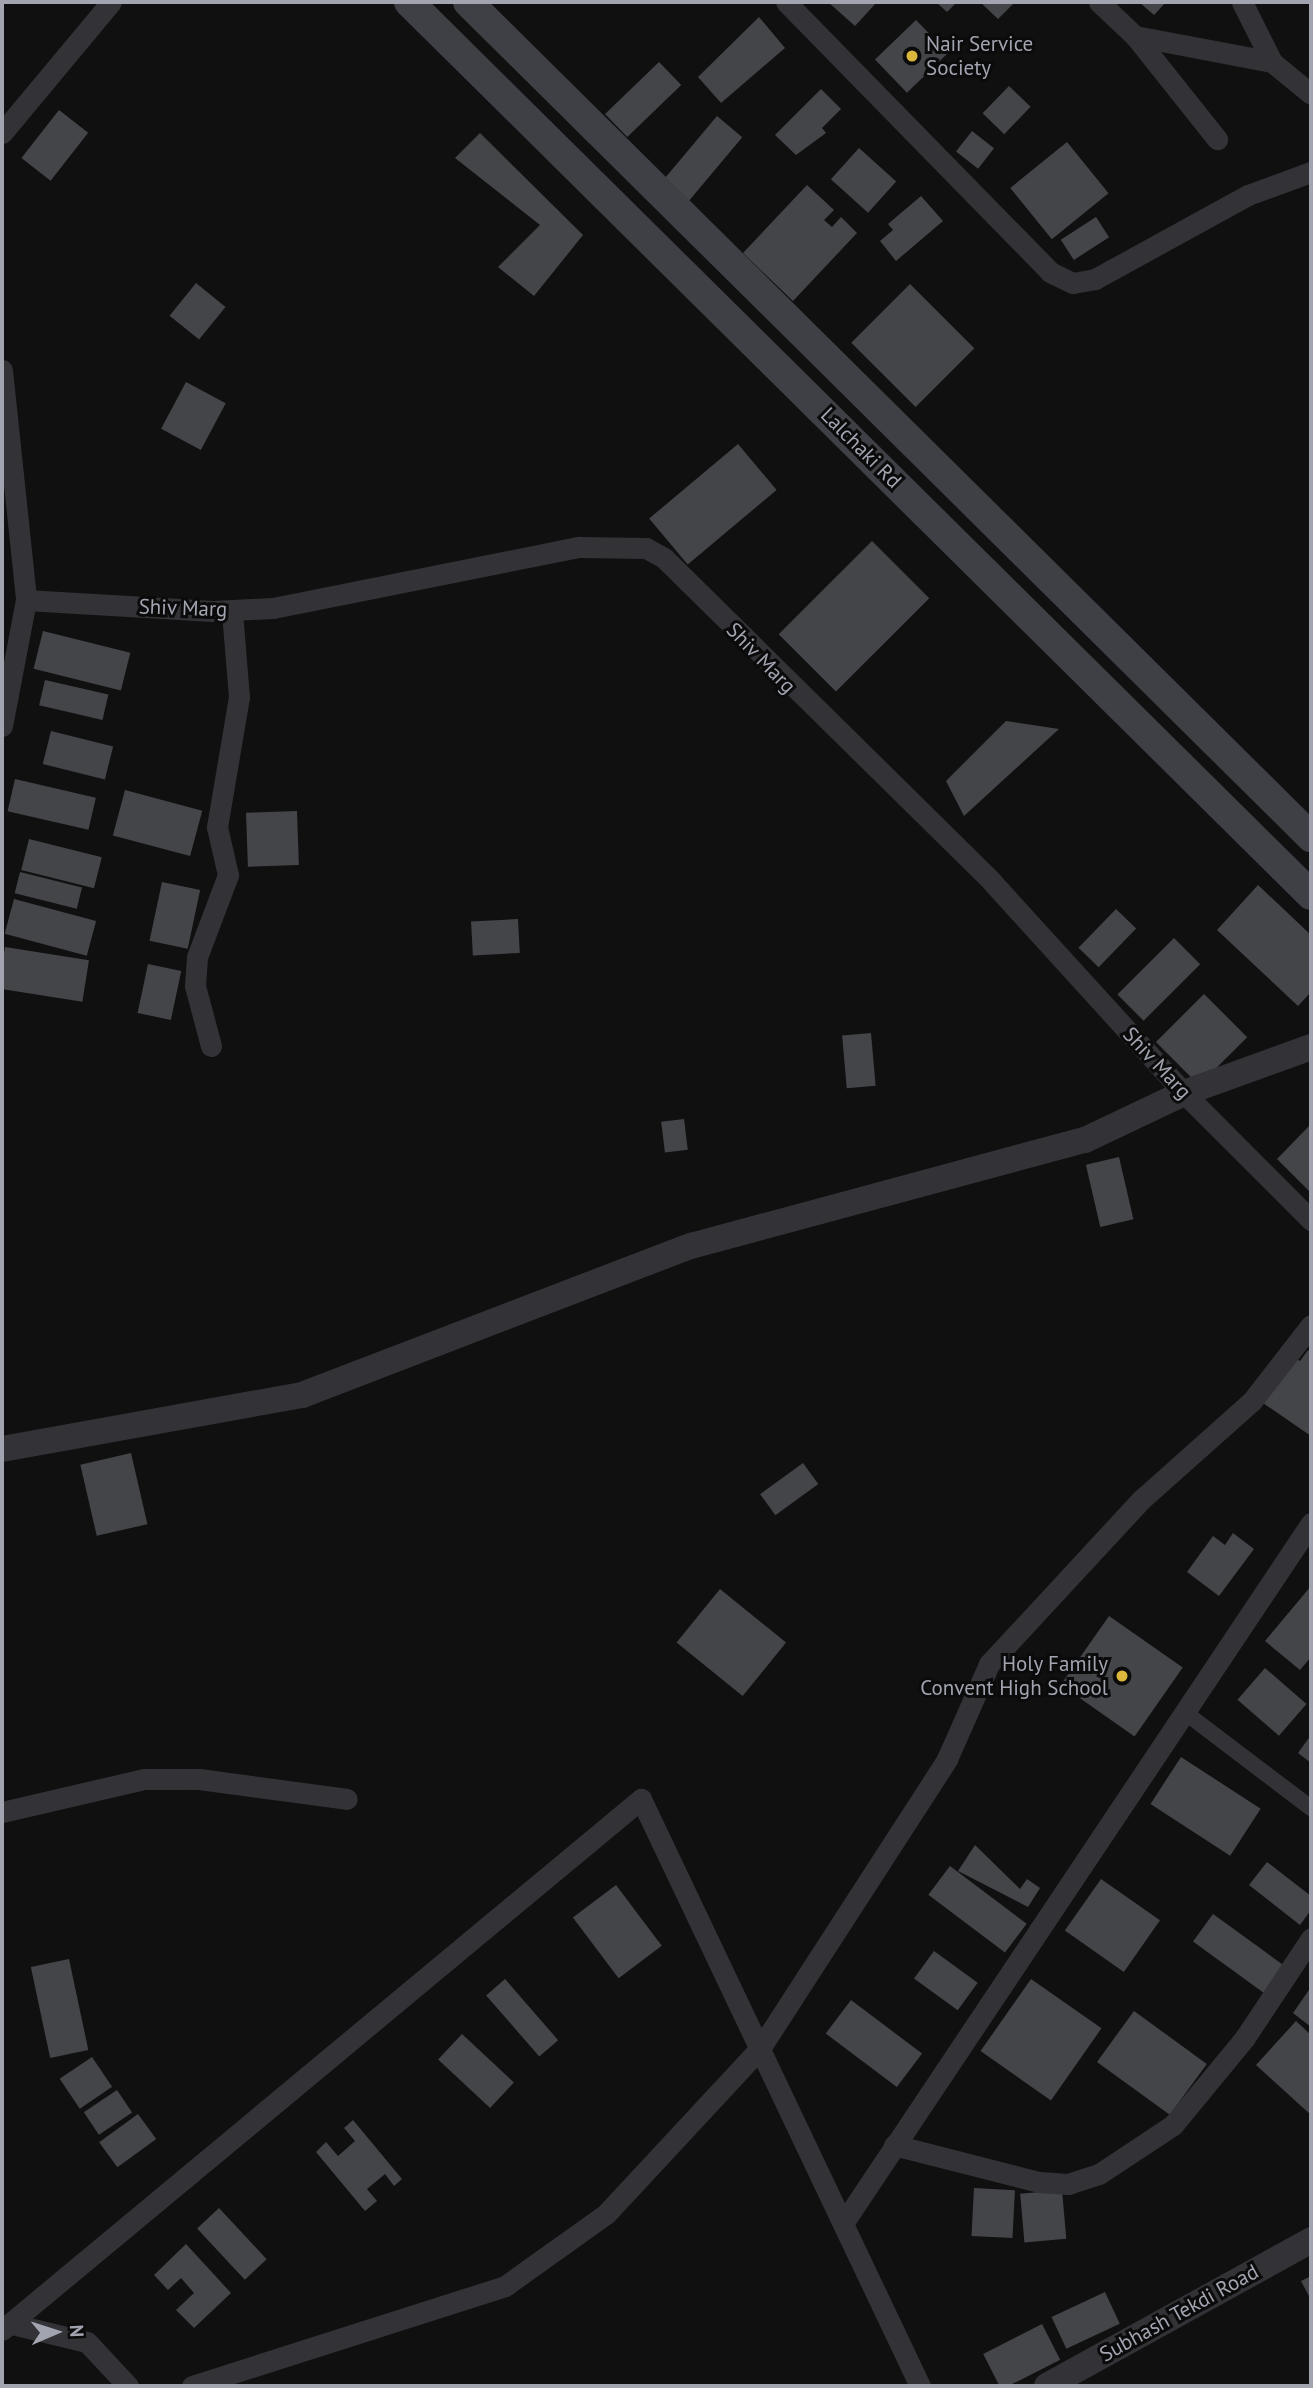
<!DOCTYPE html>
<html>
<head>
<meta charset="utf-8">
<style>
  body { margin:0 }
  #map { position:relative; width:1313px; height:2388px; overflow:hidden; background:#101011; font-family:"PT Sans",sans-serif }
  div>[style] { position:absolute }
  .building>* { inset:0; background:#444549; transform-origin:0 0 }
  .pedestrian>* { height:16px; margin:-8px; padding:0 8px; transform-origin:8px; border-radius:8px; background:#333337 }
  .minor>* { height:21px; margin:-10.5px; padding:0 10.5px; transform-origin:10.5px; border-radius:10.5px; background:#333337 }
  .tertiary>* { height:26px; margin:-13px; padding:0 13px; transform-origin:13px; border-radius:13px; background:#333337 }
  .secondary>* { height:30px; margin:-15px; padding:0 15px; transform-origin:15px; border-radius:15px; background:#3f4045 }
  .dots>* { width:19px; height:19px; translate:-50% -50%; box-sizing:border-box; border:4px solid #0b0b0c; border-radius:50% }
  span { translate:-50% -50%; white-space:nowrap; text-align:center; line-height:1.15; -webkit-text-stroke:6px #0b0b0c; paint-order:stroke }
  .poi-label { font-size:21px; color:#a2a5b0 }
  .left { translate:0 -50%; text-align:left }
  .right { translate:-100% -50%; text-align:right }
  .street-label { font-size:21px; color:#a2a5b0 }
  .frame { position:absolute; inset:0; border:4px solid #a2a5b0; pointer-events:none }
  .north { position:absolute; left:21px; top:2297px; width:70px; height:70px; -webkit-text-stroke:5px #0b0b0c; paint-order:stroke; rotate:87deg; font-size:19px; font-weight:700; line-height:28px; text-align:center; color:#a2a5b0 }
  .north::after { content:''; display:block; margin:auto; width:24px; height:32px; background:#a2a5b0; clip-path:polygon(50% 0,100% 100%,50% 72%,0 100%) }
</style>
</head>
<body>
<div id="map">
  <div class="building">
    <i style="clip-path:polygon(828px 2px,877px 2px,855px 26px)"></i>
    <i style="clip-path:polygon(936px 2px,957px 2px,947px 12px)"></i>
    <i style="clip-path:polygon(980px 2px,1015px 2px,998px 19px)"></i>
    <i style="clip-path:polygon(1139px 2px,1166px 2px,1154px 15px)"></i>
    <i style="clip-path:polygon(759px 17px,785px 48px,721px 103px,698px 77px)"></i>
    <i style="left:916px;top:20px;width:46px;height:57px;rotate:46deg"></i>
    <i style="left:659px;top:62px;width:32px;height:75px;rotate:46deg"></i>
    <i style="left:1009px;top:86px;width:30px;height:38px;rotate:44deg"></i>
    <i style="clip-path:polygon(821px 89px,841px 109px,822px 128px,826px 133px,796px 155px,775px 135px)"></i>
    <i style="left:59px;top:110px;width:37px;height:61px;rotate:38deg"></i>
    <i style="left:717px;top:116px;width:33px;height:91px;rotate:40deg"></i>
    <i style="left:972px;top:131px;width:28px;height:26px;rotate:38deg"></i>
    <i style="clip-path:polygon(480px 133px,583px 235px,534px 296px,498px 267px,540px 225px,455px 158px)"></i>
    <i style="left:1067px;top:142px;width:66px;height:73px;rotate:51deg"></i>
    <i style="left:859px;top:148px;width:50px;height:42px;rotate:42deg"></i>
    <i style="clip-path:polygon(807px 185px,834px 210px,824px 220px,832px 227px,841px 217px,857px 233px,793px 301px,743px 253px)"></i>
    <i style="clip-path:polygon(921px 196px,943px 221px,896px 261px,880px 241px,893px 230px,888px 224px)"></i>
    <i style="left:1096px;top:217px;width:24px;height:42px;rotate:57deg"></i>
    <i style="left:196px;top:283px;width:38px;height:42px;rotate:39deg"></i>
    <i style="left:910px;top:284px;width:91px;height:83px;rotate:45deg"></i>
    <i style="left:186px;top:382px;width:45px;height:53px;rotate:28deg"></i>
    <i style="left:738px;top:444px;width:60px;height:116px;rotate:50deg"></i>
    <i style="left:872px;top:541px;width:81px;height:132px;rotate:45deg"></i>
    <i style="left:43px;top:631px;width:90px;height:39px;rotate:14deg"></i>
    <i style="left:45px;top:680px;width:65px;height:26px;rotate:13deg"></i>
    <i style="clip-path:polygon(1006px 721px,1059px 729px,964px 816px,946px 781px)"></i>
    <i style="left:51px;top:731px;width:64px;height:34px;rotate:14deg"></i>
    <i style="left:15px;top:779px;width:83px;height:33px;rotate:13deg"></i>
    <i style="left:125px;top:790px;width:80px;height:47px;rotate:15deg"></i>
    <i style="left:297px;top:811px;width:54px;height:51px;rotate:88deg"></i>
    <i style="left:29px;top:839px;width:75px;height:32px;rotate:14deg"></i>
    <i style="left:20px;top:872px;width:64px;height:22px;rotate:14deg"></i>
    <i style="left:162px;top:882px;width:39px;height:60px;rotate:12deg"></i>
    <i style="clip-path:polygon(1258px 885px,1311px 935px,1311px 992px,1298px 1006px,1217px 930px)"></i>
    <i style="left:14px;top:899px;width:85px;height:36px;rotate:15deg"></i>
    <i style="left:1116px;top:909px;width:28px;height:54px;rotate:44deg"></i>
    <i style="left:518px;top:919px;width:34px;height:47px;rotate:87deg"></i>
    <i style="left:1174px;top:938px;width:37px;height:80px;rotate:45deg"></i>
    <i style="left:5px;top:947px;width:85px;height:42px;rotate:9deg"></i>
    <i style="left:148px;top:964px;width:34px;height:50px;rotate:12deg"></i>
    <i style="left:1204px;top:994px;width:61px;height:68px;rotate:45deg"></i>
    <i style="left:871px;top:1033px;width:53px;height:29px;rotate:85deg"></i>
    <i style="left:684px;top:1119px;width:31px;height:23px;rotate:83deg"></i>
    <i style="clip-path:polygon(1311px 1124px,1311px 1193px,1277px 1159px)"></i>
    <i style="left:1119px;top:1157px;width:64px;height:34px;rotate:77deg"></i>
    <i style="clip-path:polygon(1308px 1350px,1311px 1353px,1311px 1436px,1260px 1401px,1291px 1355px,1300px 1361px)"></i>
    <i style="left:131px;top:1453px;width:73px;height:52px;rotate:77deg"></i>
    <i style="left:803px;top:1463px;width:26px;height:53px;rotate:54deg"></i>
    <i style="clip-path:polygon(1233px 1533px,1254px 1549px,1219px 1596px,1187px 1572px,1213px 1536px,1225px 1545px)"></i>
    <i style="clip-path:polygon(1311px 1586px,1311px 1657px,1300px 1670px,1265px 1641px)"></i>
    <i style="left:720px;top:1589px;width:85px;height:69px;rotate:39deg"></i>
    <i style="left:1109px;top:1616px;width:90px;height:84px;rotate:35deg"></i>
    <i style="left:1265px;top:1668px;width:55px;height:42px;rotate:41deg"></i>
    <i style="clip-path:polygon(1311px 1735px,1311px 1763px,1298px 1753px)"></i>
    <i style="left:1181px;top:1757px;width:95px;height:56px;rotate:33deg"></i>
    <i style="clip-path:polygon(975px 1845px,1020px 1889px,1027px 1879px,1040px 1888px,1028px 1907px,958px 1871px)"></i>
    <i style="clip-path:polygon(1267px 1862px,1311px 1896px,1311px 1910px,1300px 1925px,1249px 1885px)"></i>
    <i style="left:950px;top:1866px;width:96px;height:36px;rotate:37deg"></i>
    <i style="left:1101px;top:1879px;width:72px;height:63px;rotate:35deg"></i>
    <i style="left:616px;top:1885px;width:76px;height:54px;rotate:53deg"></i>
    <i style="left:1213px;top:1914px;width:91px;height:34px;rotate:36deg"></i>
    <i style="left:934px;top:1951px;width:54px;height:34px;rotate:36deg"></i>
    <i style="left:69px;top:1959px;width:93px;height:39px;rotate:78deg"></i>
    <i style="left:505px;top:1979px;width:81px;height:25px;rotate:49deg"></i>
    <i style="left:1031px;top:1979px;width:86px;height:88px;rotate:35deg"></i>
    <i style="clip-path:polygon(1311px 1987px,1311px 2027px,1293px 2013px)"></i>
    <i style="left:851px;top:2000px;width:89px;height:42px;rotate:37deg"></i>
    <i style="left:1134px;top:2011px;width:90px;height:63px;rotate:36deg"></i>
    <i style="clip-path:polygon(1296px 2021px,1311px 2035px,1311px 2115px,1256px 2065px)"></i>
    <i style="left:462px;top:2034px;width:71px;height:35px;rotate:43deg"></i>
    <i style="left:92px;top:2057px;width:36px;height:39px;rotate:56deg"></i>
    <i style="left:117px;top:2090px;width:27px;height:40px;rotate:56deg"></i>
    <i style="left:138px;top:2114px;width:31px;height:48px;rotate:54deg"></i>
    <i style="clip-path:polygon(353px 2120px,402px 2179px,394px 2186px,385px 2174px,367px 2189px,377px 2201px,365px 2211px,316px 2152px,326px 2142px,338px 2156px,355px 2141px,344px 2128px)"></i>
    <i style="left:974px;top:2188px;width:41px;height:48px;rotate:3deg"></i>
    <i style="left:1062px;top:2190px;width:49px;height:42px;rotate:85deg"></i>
    <i style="left:219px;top:2208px;width:70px;height:30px;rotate:47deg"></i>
    <i style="clip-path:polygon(186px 2244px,231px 2293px,194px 2328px,176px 2310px,194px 2293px,181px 2278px,168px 2290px,154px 2275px)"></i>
    <i style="clip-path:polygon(1311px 2276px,1311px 2300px,1301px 2281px)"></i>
    <i style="left:1105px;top:2292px;width:35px;height:59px;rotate:65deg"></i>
    <i style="left:1042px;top:2324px;width:40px;height:66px;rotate:63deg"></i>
  </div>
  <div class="pedestrian">
    <i style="left:1187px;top:1714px;width:156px;rotate:37.2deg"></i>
  </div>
  <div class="minor">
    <i style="left:786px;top:2px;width:378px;rotate:45.6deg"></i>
    <i style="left:1050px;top:272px;width:25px;rotate:26deg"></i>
    <i style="left:1073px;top:283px;width:22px;rotate:-10deg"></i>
    <i style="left:1095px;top:279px;width:175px;rotate:-28.8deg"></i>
    <i style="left:1248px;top:195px;width:67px;rotate:-20.1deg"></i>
    <i style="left:1099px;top:2px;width:50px;rotate:43.4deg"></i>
    <i style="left:1135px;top:36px;width:139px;rotate:10.7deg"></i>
    <i style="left:1272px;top:62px;width:50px;rotate:39.4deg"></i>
    <i style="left:1242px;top:2px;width:67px;rotate:63.4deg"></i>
    <i style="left:1135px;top:36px;width:132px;rotate:51.5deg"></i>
    <i style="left:2px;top:133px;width:170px;rotate:-50.2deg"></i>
    <i style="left:2px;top:370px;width:231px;rotate:84deg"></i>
    <i style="left:26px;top:600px;width:128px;rotate:100.8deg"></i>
    <i style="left:26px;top:600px;width:187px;rotate:3.4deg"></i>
    <i style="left:213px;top:611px;width:60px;rotate:-2.9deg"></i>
    <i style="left:273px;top:608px;width:312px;rotate:-11.3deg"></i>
    <i style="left:579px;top:547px;width:67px;rotate:0.9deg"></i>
    <i style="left:646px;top:548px;width:21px;rotate:29deg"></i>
    <i style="left:664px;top:558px;width:462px;rotate:44.6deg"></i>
    <i style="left:993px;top:883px;width:284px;rotate:47.7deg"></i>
    <i style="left:1184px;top:1093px;width:180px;rotate:45deg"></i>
    <i style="left:211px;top:1046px;width:62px;rotate:-104.9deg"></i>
    <i style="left:195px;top:986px;width:29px;rotate:-86deg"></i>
    <i style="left:197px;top:957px;width:88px;rotate:-69.3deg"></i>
    <i style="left:228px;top:875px;width:49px;rotate:-102.9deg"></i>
    <i style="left:217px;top:827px;width:132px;rotate:-80.4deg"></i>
    <i style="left:239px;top:697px;width:86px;rotate:-94.7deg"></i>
    <i style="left:2px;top:1812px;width:146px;rotate:-13.1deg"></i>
    <i style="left:144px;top:1779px;width:55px"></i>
    <i style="left:199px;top:1779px;width:149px;rotate:7.7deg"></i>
    <i style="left:894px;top:2145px;width:150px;rotate:14.3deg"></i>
    <i style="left:1039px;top:2182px;width:29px;rotate:4deg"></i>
    <i style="left:1068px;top:2184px;width:33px;rotate:-18deg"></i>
    <i style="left:1099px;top:2174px;width:89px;rotate:-33.5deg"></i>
    <i style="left:1173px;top:2125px;width:112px;rotate:-50.5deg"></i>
    <i style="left:1244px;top:2039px;width:121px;rotate:-56.4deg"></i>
    <i style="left:844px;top:2222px;width:841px;rotate:-56.25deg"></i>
    <i style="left:12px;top:2324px;width:77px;rotate:13.5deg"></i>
    <i style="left:87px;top:2342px;width:60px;rotate:47deg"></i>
    <i style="left:2px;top:2330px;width:831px;rotate:-39.73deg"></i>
    <i style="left:641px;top:1799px;width:650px;rotate:64.58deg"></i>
    <i style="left:192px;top:2386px;width:329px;rotate:-17.7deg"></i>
    <i style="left:505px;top:2286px;width:124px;rotate:-35.5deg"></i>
    <i style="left:606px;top:2214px;width:228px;rotate:-47.1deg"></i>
    <i style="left:761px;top:2047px;width:343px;rotate:-57.1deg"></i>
    <i style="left:947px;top:1759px;width:104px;rotate:-66.1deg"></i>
    <i style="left:989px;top:1664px;width:225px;rotate:-47.2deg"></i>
    <i style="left:1142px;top:1499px;width:147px;rotate:-41.7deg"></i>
    <i style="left:1252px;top:1401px;width:96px;rotate:-52.2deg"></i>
  </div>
  <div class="tertiary">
    <i style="left:2px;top:1449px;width:305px;rotate:-10.2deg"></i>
    <i style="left:302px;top:1395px;width:417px;rotate:-21deg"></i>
    <i style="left:691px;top:1246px;width:408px;rotate:-15.1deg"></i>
    <i style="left:1085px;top:1140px;width:110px;rotate:-25.4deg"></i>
    <i style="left:1184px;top:1093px;width:135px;rotate:-19.9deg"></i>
    <i style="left:1047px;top:2386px;width:302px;rotate:-28.9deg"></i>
  </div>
  <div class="secondary">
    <i style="left:409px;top:2px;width:1269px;rotate:44.71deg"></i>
    <i style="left:468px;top:2px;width:1187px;rotate:44.73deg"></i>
  </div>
  <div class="dots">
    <i style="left:912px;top:56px;background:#dbb83d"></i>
    <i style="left:1122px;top:1676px;background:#dbb83d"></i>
  </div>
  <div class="poi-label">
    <span class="left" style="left:926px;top:56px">Nair Service<br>Society</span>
    <span class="right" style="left:1108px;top:1676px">Holy Family<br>Convent High School</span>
  </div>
  <div class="street-label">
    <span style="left:861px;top:448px;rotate:45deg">Lalchaki Rd</span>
    <span style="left:183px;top:608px;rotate:2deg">Shiv Marg</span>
    <span style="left:761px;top:658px;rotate:46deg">Shiv Marg</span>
    <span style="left:1157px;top:1063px;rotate:47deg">Shiv Marg</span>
    <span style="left:1179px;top:2313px;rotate:-29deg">Subhash Tekdi Road</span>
  </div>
  <div class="frame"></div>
  <div class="north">N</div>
</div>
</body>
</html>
